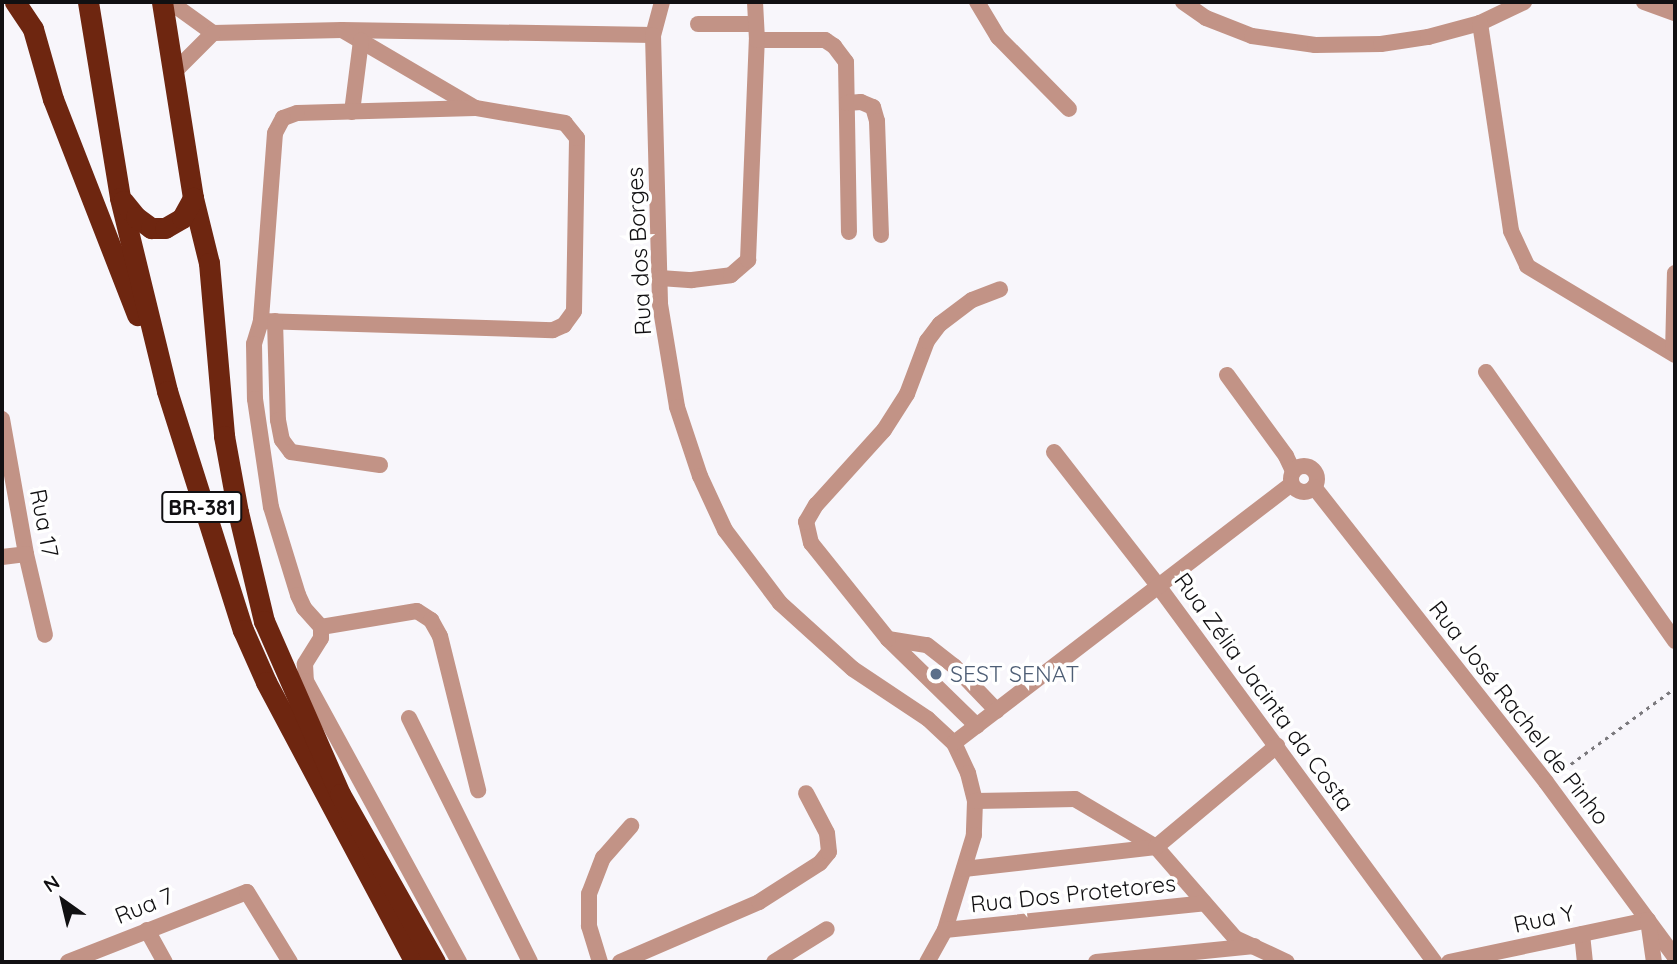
<!DOCTYPE html>
<html>
<head>
<meta charset="utf-8">
<style>
  body { margin:0 }
  #map { position:relative; width:1677px; height:964px; overflow:hidden; background:#f8f6fb; font-family:Quicksand,sans-serif }
  div>[style] { position:absolute }
  .path>* { height:2.5px; margin-top:-1.25px; transform-origin:0; background:repeating-linear-gradient(90deg,#7a787c 0 3.5px,transparent 0 8.5px) }
  .minor>* { height:16px; margin:-8px; padding:0 8px; transform-origin:8px; border-radius:8px; background:#c29386 }
  .minor>.ring { margin:-8px; padding:0; box-sizing:content-box; background:none; border:16px solid #c29386; border-radius:50% }
  .highway>* { height:21px; margin:-10.5px; padding:0 10.5px; transform-origin:10.5px; border-radius:10.5px; background:#6e2610 }
  .dots>* { width:19px; height:19px; translate:-50% -50%; box-sizing:border-box; border:4px solid #fff; border-radius:50% }
  span { translate:-50% -50%; white-space:nowrap; text-align:center; line-height:1.15; -webkit-text-stroke:7px #fff; paint-order:stroke }
  .shield-label span { padding:2px 5px; background:#fff; border:2px solid; border-radius:5px; -webkit-text-stroke-width:0 }
  .shield-label { font-size:21px; color:#111012; font-weight:700 }
  .street-label { font-size:23px; color:#111012 }
  .service-label { font-size:23px; color:#4e5e75 }
  .left { translate:0 -50%; text-align:left }
  .frame { position:absolute; inset:0; border:4px solid #111012; pointer-events:none }
  .north { position:absolute; left:28px; top:866px; width:70px; height:70px; -webkit-text-stroke:5px #fff; paint-order:stroke; rotate:326deg; font-size:19px; font-weight:700; line-height:28px; text-align:center; color:#111012 }
  .north::after { content:''; display:block; margin:auto; width:24px; height:32px; background:#111012; clip-path:polygon(50% 0,100% 100%,50% 72%,0 100%) }
</style>
</head>
<body>
<div id="map">
  <div class="path">
    <i style="left:1557px;top:774px;width:146px;rotate:-36.1deg"></i>
  </div>
  <div class="minor">
    <i style="left:170px;top:2px;width:53px;rotate:35.8deg"></i>
    <i style="left:213px;top:33px;width:129px;rotate:-1.3deg"></i>
    <i style="left:342px;top:30px;width:311px;rotate:0.9deg"></i>
    <i style="left:662px;top:2px;width:34px;rotate:105deg"></i>
    <i style="left:653px;top:35px;width:269px;rotate:88.5deg"></i>
    <i style="left:660px;top:304px;width:104px;rotate:80.6deg"></i>
    <i style="left:677px;top:407px;width:73px;rotate:71.6deg"></i>
    <i style="left:700px;top:476px;width:60px;rotate:65.2deg"></i>
    <i style="left:725px;top:530px;width:91px;rotate:53deg"></i>
    <i style="left:780px;top:603px;width:98px;rotate:42.1deg"></i>
    <i style="left:853px;top:669px;width:90px;rotate:33.7deg"></i>
    <i style="left:928px;top:719px;width:35px;rotate:43deg"></i>
    <i style="left:954px;top:743px;width:33px;rotate:65deg"></i>
    <i style="left:968px;top:773px;width:29px;rotate:76deg"></i>
    <i style="left:975px;top:801px;width:34px;rotate:92deg"></i>
    <i style="left:974px;top:835px;width:99px;rotate:107deg"></i>
    <i style="left:945px;top:930px;width:37px;rotate:119deg"></i>
    <i style="left:977px;top:2px;width:41px;rotate:59deg"></i>
    <i style="left:998px;top:37px;width:101px;rotate:45.4deg"></i>
    <i style="left:1183px;top:2px;width:28px;rotate:35deg"></i>
    <i style="left:1206px;top:18px;width:49px;rotate:21.4deg"></i>
    <i style="left:1252px;top:36px;width:64px;rotate:8.1deg"></i>
    <i style="left:1315px;top:45px;width:66px;rotate:-0.9deg"></i>
    <i style="left:1381px;top:44px;width:48px;rotate:-8.5deg"></i>
    <i style="left:1428px;top:37px;width:54px;rotate:-15.1deg"></i>
    <i style="left:1480px;top:23px;width:49px;rotate:-25.5deg"></i>
    <i style="left:1644px;top:2px;width:33px;rotate:20deg"></i>
    <i style="left:1480px;top:23px;width:210px;rotate:81.5deg"></i>
    <i style="left:1511px;top:231px;width:38px;rotate:65deg"></i>
    <i style="left:1527px;top:266px;width:173px;rotate:31deg"></i>
    <i style="left:698px;top:24px;width:58px"></i>
    <i style="left:344px;top:31px;width:152px;rotate:30.4deg"></i>
    <i style="left:757px;top:40px;width:68px"></i>
    <i style="left:825px;top:40px;width:11px;rotate:34deg"></i>
    <i style="left:834px;top:46px;width:20px;rotate:53deg"></i>
    <i style="left:846px;top:62px;width:170px;rotate:89deg"></i>
    <i style="left:172px;top:74px;width:58px;rotate:-45deg"></i>
    <i style="left:847px;top:103px;width:14px;rotate:-4deg"></i>
    <i style="left:861px;top:102px;width:13px;rotate:23deg"></i>
    <i style="left:873px;top:107px;width:15px;rotate:74deg"></i>
    <i style="left:877px;top:121px;width:114px;rotate:88deg"></i>
    <i style="left:352px;top:112px;width:72px;rotate:-82.8deg"></i>
    <i style="left:660px;top:278px;width:32px;rotate:4deg"></i>
    <i style="left:692px;top:280px;width:39px;rotate:-7deg"></i>
    <i style="left:731px;top:275px;width:23px;rotate:-41deg"></i>
    <i style="left:748px;top:260px;width:220px;rotate:-87.7deg"></i>
    <i style="left:757px;top:40px;width:38px;rotate:-93deg"></i>
    <i style="left:261px;top:321px;width:292px;rotate:1.8deg"></i>
    <i style="left:553px;top:330px;width:12px;rotate:-24deg"></i>
    <i style="left:564px;top:325px;width:17px;rotate:-54deg"></i>
    <i style="left:574px;top:311px;width:173px;rotate:-89deg"></i>
    <i style="left:577px;top:138px;width:19px;rotate:-129deg"></i>
    <i style="left:565px;top:123px;width:91px;rotate:-170.5deg"></i>
    <i style="left:475px;top:108px;width:178px;rotate:178.4deg"></i>
    <i style="left:297px;top:113px;width:15px;rotate:160deg"></i>
    <i style="left:283px;top:118px;width:17px;rotate:118deg"></i>
    <i style="left:275px;top:133px;width:189px;rotate:94.3deg"></i>
    <i style="left:261px;top:321px;width:24px;rotate:107deg"></i>
    <i style="left:254px;top:344px;width:55px;rotate:89deg"></i>
    <i style="left:255px;top:399px;width:109px;rotate:81.6deg"></i>
    <i style="left:271px;top:507px;width:92px;rotate:72.9deg"></i>
    <i style="left:298px;top:595px;width:14px;rotate:65deg"></i>
    <i style="left:304px;top:608px;width:25px;rotate:48deg"></i>
    <i style="left:321px;top:627px;width:11px;rotate:90deg"></i>
    <i style="left:321px;top:638px;width:31px;rotate:122deg"></i>
    <i style="left:305px;top:664px;width:17px;rotate:87deg"></i>
    <i style="left:306px;top:681px;width:320px;rotate:61.4deg"></i>
    <i style="left:275px;top:321px;width:99px;rotate:88.3deg"></i>
    <i style="left:278px;top:420px;width:20px;rotate:79deg"></i>
    <i style="left:282px;top:440px;width:15px;rotate:53deg"></i>
    <i style="left:291px;top:452px;width:90px;rotate:8.3deg"></i>
    <i style="left:1673px;top:353px;width:80px;rotate:-88.6deg"></i>
    <i style="left:1486px;top:372px;width:329px;rotate:54.9deg"></i>
    <i style="left:1227px;top:375px;width:100px;rotate:53.9deg"></i>
    <i style="left:1286px;top:456px;width:17px;rotate:65deg"></i>
    <i style="left:2px;top:419px;width:137px;rotate:79.9deg"></i>
    <i style="left:26px;top:554px;width:83px;rotate:76.8deg"></i>
    <i style="left:1054px;top:452px;width:171px;rotate:52.1deg"></i>
    <i style="left:1159px;top:587px;width:465px;rotate:53.7deg"></i>
    <i class="ring" style="left:1291px;top:466px;width:10px;height:10px"></i>
    <i style="left:1314px;top:487px;width:375px;rotate:51.8deg"></i>
    <i style="left:1546px;top:782px;width:217px;rotate:53.6deg"></i>
    <i style="left:2px;top:557px;width:24px;rotate:-7deg"></i>
    <i style="left:321px;top:627px;width:97px;rotate:-9.5deg"></i>
    <i style="left:417px;top:611px;width:17px;rotate:33deg"></i>
    <i style="left:431px;top:620px;width:18px;rotate:61deg"></i>
    <i style="left:440px;top:636px;width:159px;rotate:76.1deg"></i>
    <i style="left:888px;top:639px;width:39px;rotate:9deg"></i>
    <i style="left:927px;top:645px;width:34px;rotate:38deg"></i>
    <i style="left:954px;top:666px;width:62px;rotate:46.3deg"></i>
    <i style="left:409px;top:718px;width:272px;rotate:63.6deg"></i>
    <i style="left:977px;top:726px;width:124px;rotate:-135.7deg"></i>
    <i style="left:888px;top:639px;width:123px;rotate:-128.7deg"></i>
    <i style="left:811px;top:543px;width:22px;rotate:-103deg"></i>
    <i style="left:806px;top:522px;width:20px;rotate:-60deg"></i>
    <i style="left:816px;top:505px;width:101px;rotate:-47.8deg"></i>
    <i style="left:884px;top:430px;width:43px;rotate:-57.4deg"></i>
    <i style="left:907px;top:394px;width:57px;rotate:-69.3deg"></i>
    <i style="left:927px;top:341px;width:21px;rotate:-53deg"></i>
    <i style="left:940px;top:324px;width:40px;rotate:-37deg"></i>
    <i style="left:972px;top:300px;width:30px;rotate:-21deg"></i>
    <i style="left:954px;top:743px;width:425px;rotate:-37.5deg"></i>
    <i style="left:975px;top:801px;width:100px;rotate:-1.1deg"></i>
    <i style="left:1075px;top:799px;width:94px;rotate:30.7deg"></i>
    <i style="left:1156px;top:847px;width:121px;rotate:49deg"></i>
    <i style="left:1235px;top:938px;width:57px;rotate:24.8deg"></i>
    <i style="left:964px;top:869px;width:193px;rotate:-6.5deg"></i>
    <i style="left:1156px;top:847px;width:158px;rotate:-39.9deg"></i>
    <i style="left:147px;top:930px;width:37px;rotate:61deg"></i>
    <i style="left:945px;top:930px;width:261px;rotate:-5.9deg"></i>
    <i style="left:1582px;top:934px;width:28px;rotate:84deg"></i>
    <i style="left:68px;top:962px;width:192px;rotate:-21.4deg"></i>
    <i style="left:247px;top:892px;width:82px;rotate:58.4deg"></i>
    <i style="left:600px;top:962px;width:38px;rotate:-107deg"></i>
    <i style="left:589px;top:926px;width:32px;rotate:-90deg"></i>
    <i style="left:589px;top:894px;width:39px;rotate:-69deg"></i>
    <i style="left:603px;top:858px;width:43px;rotate:-48.8deg"></i>
    <i style="left:620px;top:962px;width:151px;rotate:-23.3deg"></i>
    <i style="left:759px;top:902px;width:72px;rotate:-32.6deg"></i>
    <i style="left:820px;top:863px;width:14px;rotate:-51deg"></i>
    <i style="left:829px;top:852px;width:19px;rotate:-96deg"></i>
    <i style="left:827px;top:833px;width:45px;rotate:-117.7deg"></i>
    <i style="left:774px;top:962px;width:62px;rotate:-31.9deg"></i>
    <i style="left:1096px;top:962px;width:159px;rotate:-5.8deg"></i>
    <i style="left:1449px;top:962px;width:203px;rotate:-11.9deg"></i>
    <i style="left:1648px;top:920px;width:42px;rotate:81.9deg"></i>
  </div>
  <div class="highway">
    <i style="left:15px;top:2px;width:32px;rotate:56deg"></i>
    <i style="left:33px;top:29px;width:73px;rotate:74.1deg"></i>
    <i style="left:53px;top:99px;width:232px;rotate:68.7deg"></i>
    <i style="left:88px;top:2px;width:199px;rotate:80.7deg"></i>
    <i style="left:120px;top:198px;width:199px;rotate:76.3deg"></i>
    <i style="left:167px;top:391px;width:251px;rotate:72.4deg"></i>
    <i style="left:243px;top:630px;width:57px;rotate:66.1deg"></i>
    <i style="left:266px;top:682px;width:317px;rotate:62deg"></i>
    <i style="left:162px;top:2px;width:198px;rotate:81deg"></i>
    <i style="left:193px;top:198px;width:67px;rotate:76.2deg"></i>
    <i style="left:209px;top:263px;width:174px;rotate:85deg"></i>
    <i style="left:224px;top:436px;width:77px;rotate:79.6deg"></i>
    <i style="left:238px;top:512px;width:112px;rotate:76.6deg"></i>
    <i style="left:264px;top:621px;width:189px;rotate:66.3deg"></i>
    <i style="left:340px;top:794px;width:193px;rotate:60.5deg"></i>
    <i style="left:123px;top:201px;width:21px;rotate:51deg"></i>
    <i style="left:136px;top:217px;width:19px;rotate:36deg"></i>
    <i style="left:151px;top:228px;width:14px"></i>
    <i style="left:165px;top:228px;width:20px;rotate:-30deg"></i>
    <i style="left:182px;top:218px;width:23px;rotate:-61deg"></i>
  </div>
  <div class="dots">
    <i style="left:936px;top:674px;background:#5c6f8a"></i>
  </div>
  <div class="shield-label">
    <span style="left:202px;top:507px">BR-381</span>
  </div>
  <div class="street-label">
    <span style="left:639px;top:251px;rotate:-93deg">Rua dos Borges</span>
    <span style="left:44px;top:523px;rotate:79deg">Rua 17</span>
    <span style="left:1264px;top:692px;rotate:54deg">Rua Zélia Jacinta da Costa</span>
    <span style="left:1519px;top:713px;rotate:52deg">Rua José Rachel de Pinho</span>
    <span style="left:1073px;top:894px;rotate:-6deg">Rua Dos Protetores</span>
    <span style="left:144px;top:906px;rotate:-22deg">Rua 7</span>
    <span style="left:1544px;top:919px;rotate:-12deg">Rua Y</span>
  </div>
  <div class="service-label">
    <span class="left" style="left:950px;top:674px">SEST SENAT</span>
  </div>
  <div class="frame"></div>
  <div class="north">N</div>
</div>
</body>
</html>
